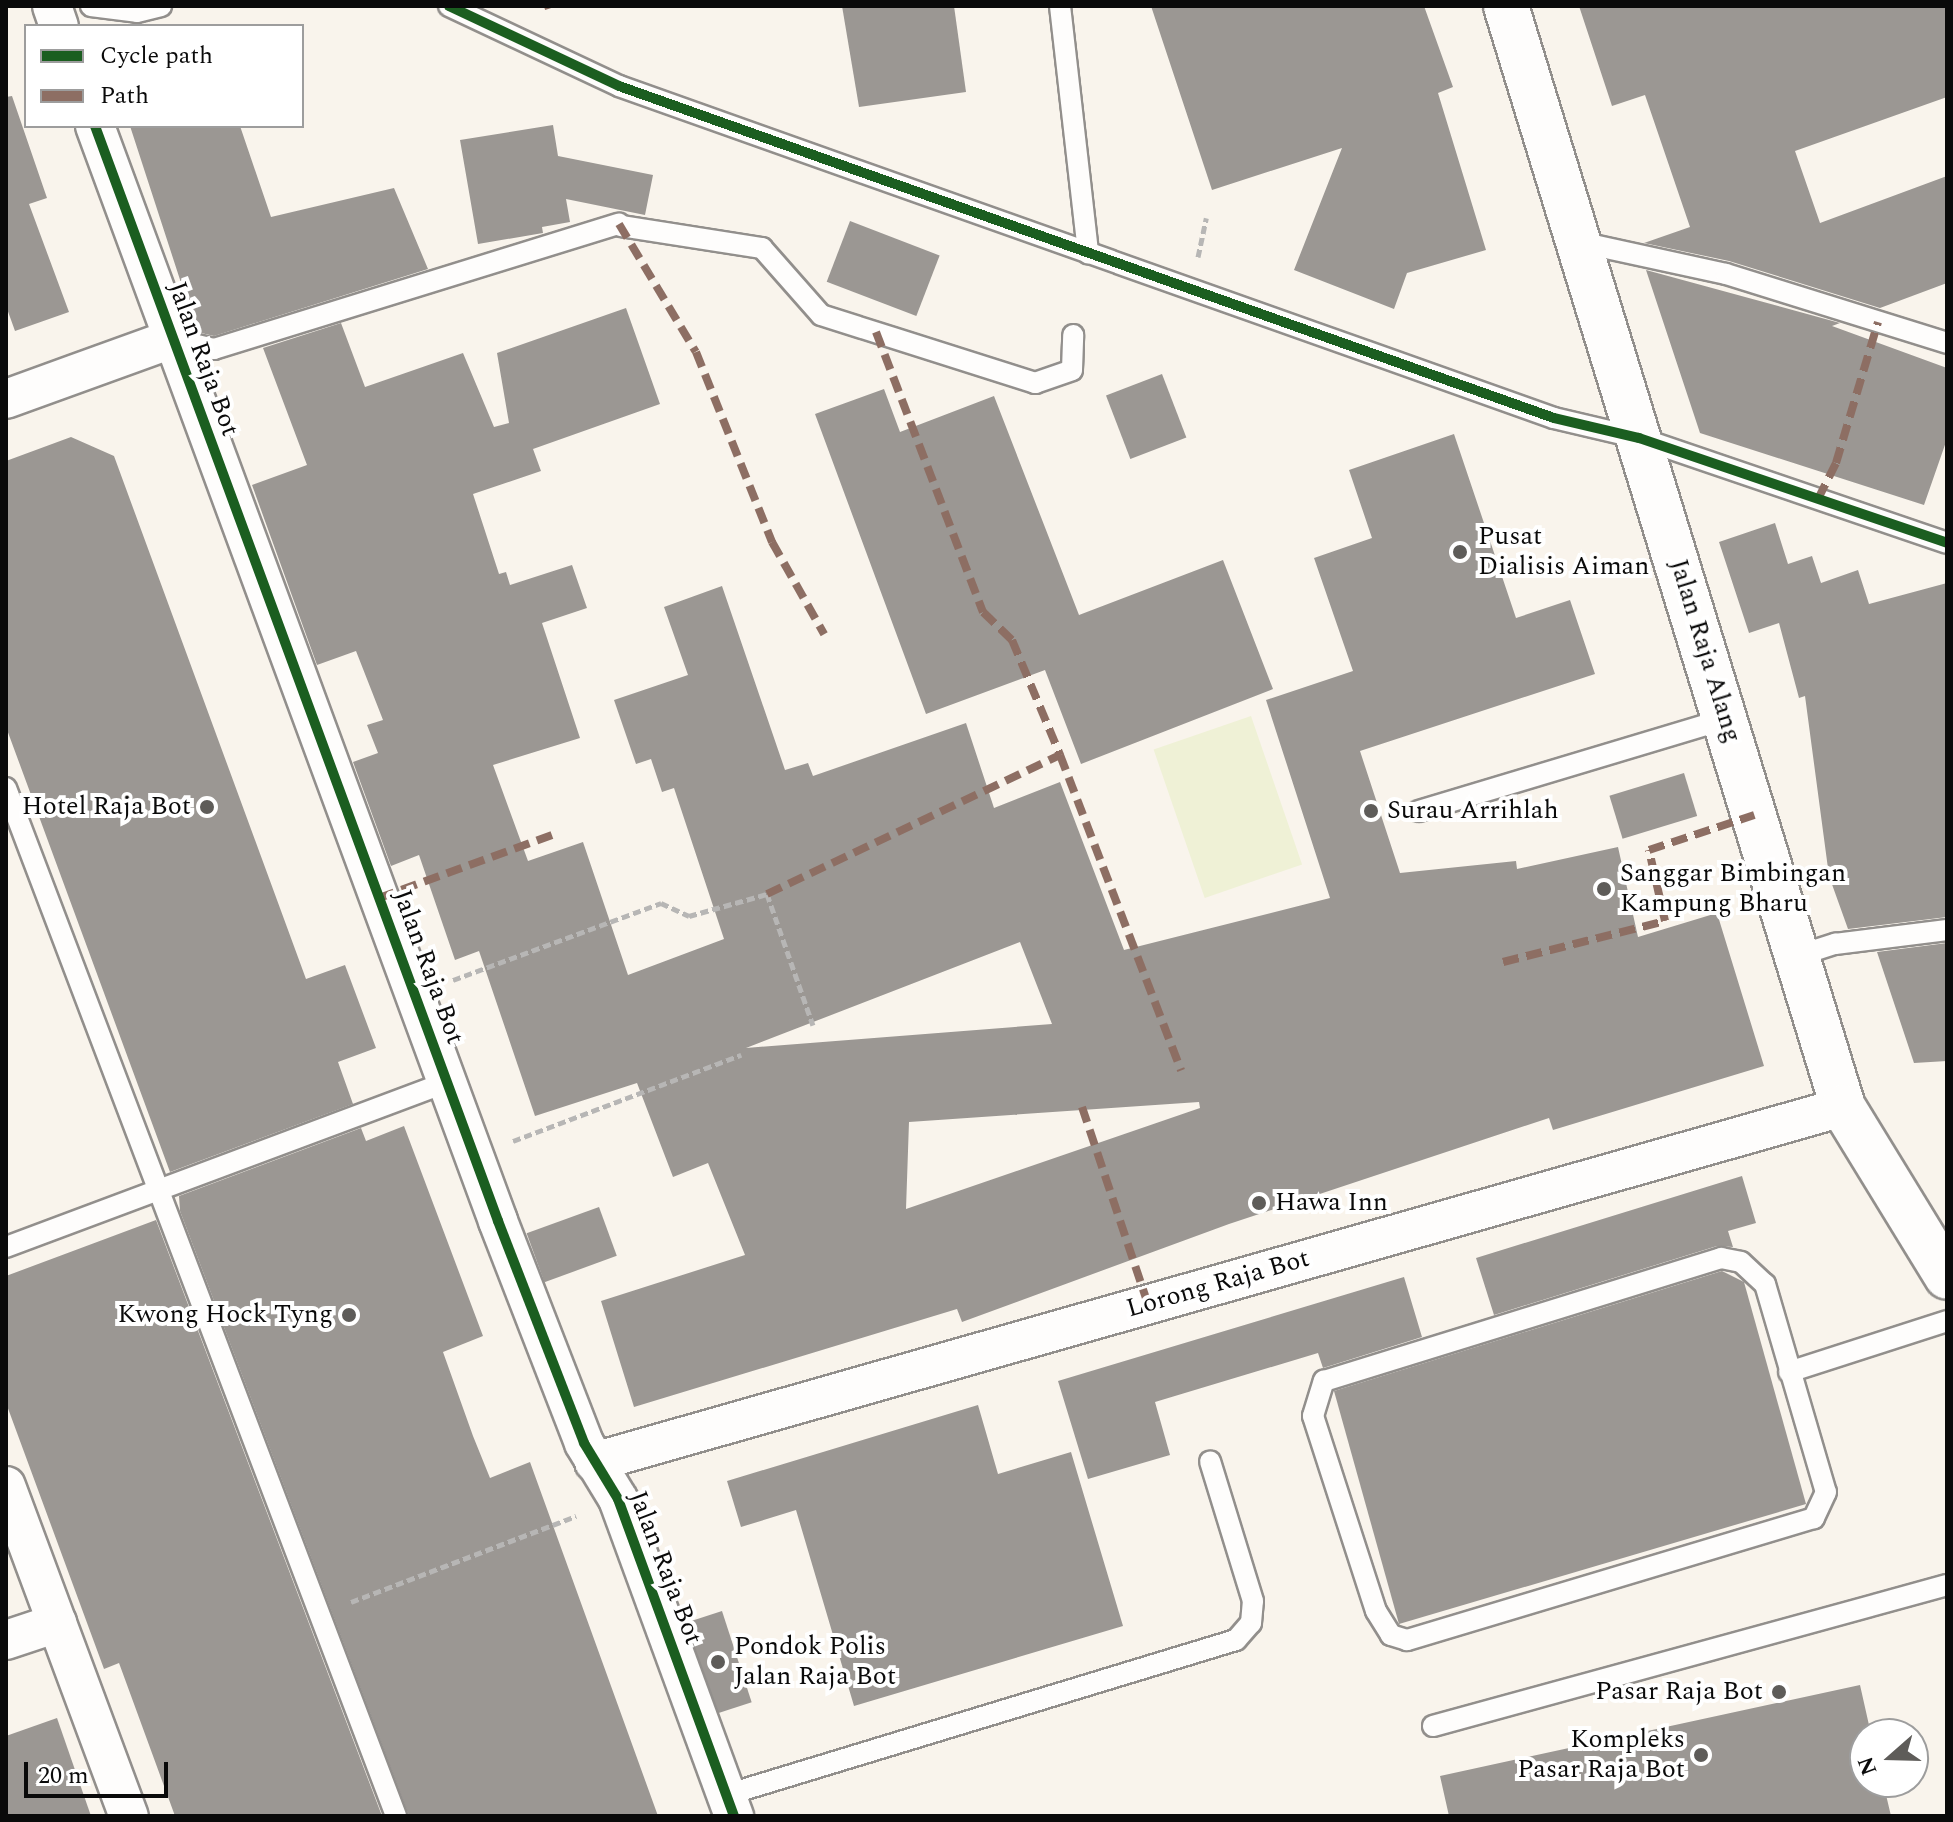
<!DOCTYPE html>
<html>
<head>
<meta charset="utf-8">
<style>
  body { margin:0 }
  #map { position:relative; width:1953px; height:1822px; overflow:hidden; background:#f9f4ec; font-family:Spectral,serif }
  div>[style] { position:absolute }
  .pitch>* { inset:0; background:#eff1d6; transform-origin:0 0 }
  .building>* { inset:0; background:#9b9793; transform-origin:0 0 }
  .path>* { height:5px; margin-top:-2.5px; transform-origin:0; background:repeating-linear-gradient(90deg,#b7b6b5 0 8px,transparent 0 12px) }
  .roads { filter:drop-shadow(2px 0 #928f8c) drop-shadow(-2px 0 #928f8c) drop-shadow(0 2px #928f8c) drop-shadow(0 -2px #928f8c) }
  .service>* { height:20px; margin:-10px; padding:0 10px; transform-origin:10px; border-radius:10px; background:#fefdfc }
  .minor>* { height:38px; margin:-19px; padding:0 19px; transform-origin:19px; border-radius:19px; background:#fefdfc }
  .tertiary>* { height:44px; margin:-22px; padding:0 22px; transform-origin:22px; border-radius:22px; background:#fefdfc }
  .quiet>* { height:8px; margin-top:-4px; transform-origin:0; background:repeating-linear-gradient(90deg,#8d6e63 0 16px,transparent 0 24px) }
  .cycleway>* { height:10px; margin:-5px; padding:0 5px; transform-origin:5px; border-radius:5px; background:#1b5e20 }
  .dots>* { width:22px; height:22px; translate:-50% -50%; box-sizing:border-box; border:4px solid #fff; border-radius:50% }
  span { translate:-50% -50%; white-space:nowrap; text-align:center; line-height:1.15; -webkit-text-stroke:8px #fff; paint-order:stroke }
  .street-label { font-size:26px; color:#0a0a0a }
  .poi-label { font-size:26px; color:#0a0a0a }
  .left { translate:0 -50%; text-align:left }
  .right { translate:-100% -50%; text-align:right }
  .frame { position:absolute; inset:0; border:8px solid #0a0a0a; pointer-events:none }
  .legend { position:absolute; left:24px; top:24px; width:280px; height:104px; box-sizing:border-box; background:#fff; border:2px solid #9d9d9d; margin:0; padding:10px 14px; list-style:none; font-size:24px; color:#0a0a0a }
  .legend li { display:flex; align-items:center; gap:16px; height:40px }
  .legend b { width:40px; border:2px solid #9d9d9d }
  .north { position:absolute; left:1849px; top:1718px; width:80px; height:80px; box-sizing:border-box; background:#fff; border:2px solid #9d9d9d; border-radius:50%; rotate:250deg; font-size:22px; font-weight:700; line-height:32px; text-align:center; color:#0a0a0a }
  .north::after { content:''; display:block; margin:auto; width:28px; height:36px; background:#5e5c59; clip-path:polygon(50% 0,100% 100%,50% 72%,0 100%) }
  .scale { position:absolute; left:24px; top:1762px; width:144px; height:36px; box-sizing:border-box; border:4px solid #0a0a0a; border-top:0; padding-left:10px; font-size:24px; line-height:28px; white-space:nowrap; color:#0a0a0a; -webkit-text-stroke:6px #fff; paint-order:stroke }
</style>
</head>
<body>
<div id="map">
  <div class="pitch">
    <i style="left:1251px;top:716px;width:157px;height:103px;rotate:71deg"></i>
  </div>
  <div class="building">
    <i style="clip-path:polygon(842px 6px,954px 6px,966px 92px,859px 107px)"></i>
    <i style="clip-path:polygon(1151px 6px,1424px 6px,1453px 87px,1438px 93px,1486px 250px,1407px 273px,1394px 309px,1294px 270px,1342px 148px,1212px 190px)"></i>
    <i style="clip-path:polygon(1579px 6px,1947px 6px,1947px 97px,1795px 151px,1820px 223px,1947px 176px,1947px 283px,1880px 308px,1729px 261px,1644px 243px,1690px 227px,1645px 95px,1612px 106px)"></i>
    <i style="clip-path:polygon(12px 96px,47px 198px,29px 204px,69px 312px,15px 331px,6px 306px,6px 97px)"></i>
    <i style="clip-path:polygon(553px 125px,558px 156px,653px 175px,645px 215px,566px 199px,570px 222px,542px 227px,543px 233px,478px 244px,460px 140px)"></i>
    <i style="clip-path:polygon(130px 126px,240px 126px,271px 217px,394px 188px,428px 269px,214px 336px,197px 332px)"></i>
    <i style="left:850px;top:221px;width:96px;height:65px;rotate:21deg"></i>
    <i style="clip-path:polygon(1646px 270px,1840px 323px,1832px 326px,1947px 368px,1947px 439px,1924px 505px,1700px 433px)"></i>
    <i style="clip-path:polygon(evenodd,626px 308px,660px 404px,533px 449px,541px 471px,473px 494px,499px 574px,506px 572px,510px 585px,572px 565px,587px 608px,542px 623px,580px 738px,493px 765px,528px 861px,583px 842px,628px 975px,724px 939px,674px 788px,662px 792px,651px 759px,636px 764px,614px 700px,688px 675px,664px 607px,722px 586px,785px 770px,808px 763px,813px 776px,966px 723px,994px 808px,1060px 782px,1124px 950px,1330px 898px,1266px 700px,1353px 671px,1314px 558px,1372px 538px,1349px 470px,1454px 434px,1516px 618px,1570px 600px,1595px 674px,1360px 751px,1400px 873px,1516px 861px,1517px 869px,1618px 847px,1638px 937px,1717px 913px,1764px 1066px,1553px 1130px,1549px 1118px,1229px 1224px,962px 1322px,957px 1309px,634px 1407px,601px 1301px,745px 1255px,708px 1163px,673px 1177px,637px 1083px,535px 1116px,479px 951px,455px 960px,419px 855px,391px 866px,353px 762px,378px 753px,367px 725px,383px 720px,356px 651px,317px 665px,252px 485px,307px 465px,263px 348px,341px 323px,365px 387px,463px 353px,494px 427px,509px 423px,497px 353px,626px 308px,1020px 942px,1052px 1024px,746px 1048px,1020px 942px,626px 308px,1199px 1102px,1200px 1108px,906px 1209px,909px 1122px,1199px 1102px)"></i>
    <i style="left:1162px;top:374px;width:68px;height:60px;rotate:69deg"></i>
    <i style="clip-path:polygon(884px 389px,900px 432px,994px 396px,1079px 615px,1223px 560px,1273px 689px,1081px 764px,1045px 670px,926px 714px,815px 414px)"></i>
    <i style="clip-path:polygon(71px 437px,114px 456px,306px 979px,345px 965px,376px 1048px,338px 1062px,353px 1104px,170px 1172px,6px 727px,6px 461px)"></i>
    <i style="clip-path:polygon(1775px 523px,1788px 564px,1812px 556px,1821px 583px,1858px 570px,1869px 604px,1947px 583px,1947px 917px,1848px 929px,1829px 876px,1805px 696px,1799px 698px,1779px 623px,1749px 633px,1719px 542px)"></i>
    <i style="left:1684px;top:773px;width:45px;height:78px;rotate:73deg"></i>
    <i style="clip-path:polygon(1947px 943px,1947px 1061px,1914px 1063px,1877px 952px)"></i>
    <i style="clip-path:polygon(404px 1126px,483px 1336px,443px 1352px,473px 1436px,490px 1478px,530px 1462px,658px 1816px,409px 1816px,180px 1211px,179px 1196px,361px 1128px,366px 1141px)"></i>
    <i style="clip-path:polygon(1742px 1176px,1756px 1223px,1728px 1231px,1733px 1247px,1717px 1246px,1494px 1315px,1476px 1258px)"></i>
    <i style="left:599px;top:1207px;width:52px;height:77px;rotate:70deg"></i>
    <i style="clip-path:polygon(156px 1220px,382px 1816px,175px 1816px,119px 1663px,104px 1669px,6px 1403px,6px 1276px)"></i>
    <i style="clip-path:polygon(1722px 1271px,1744px 1282px,1806px 1504px,1399px 1624px,1334px 1391px)"></i>
    <i style="clip-path:polygon(1404px 1277px,1422px 1337px,1323px 1368px,1318px 1353px,1155px 1402px,1170px 1455px,1088px 1479px,1058px 1381px)"></i>
    <i style="clip-path:polygon(978px 1405px,998px 1474px,1071px 1452px,1123px 1626px,854px 1706px,796px 1510px,741px 1527px,727px 1481px)"></i>
    <i style="left:722px;top:1611px;width:96px;height:38px;rotate:72deg"></i>
    <i style="clip-path:polygon(1860px 1685px,1871px 1734px,1865px 1734px,1865px 1782px,1883px 1782px,1891px 1816px,1449px 1816px,1440px 1776px)"></i>
    <i style="clip-path:polygon(57px 1718px,91px 1816px,6px 1816px,6px 1736px)"></i>
  </div>
  <div class="path">
    <i style="left:1198px;top:257px;width:40px;rotate:-78deg"></i>
    <i style="left:453px;top:980px;width:222px;rotate:-20.3deg"></i>
    <i style="left:661px;top:903px;width:31px;rotate:25deg"></i>
    <i style="left:689px;top:916px;width:81px;rotate:-15.8deg"></i>
    <i style="left:767px;top:894px;width:139px;rotate:70.7deg"></i>
    <i style="left:513px;top:1141px;width:244px;rotate:-20.7deg"></i>
    <i style="left:351px;top:1602px;width:241px;rotate:-20.9deg"></i>
  </div>
  <div class="roads">
    <div class="service">
      <i style="left:91px;top:6px;width:46px;rotate:7.4deg"></i>
      <i style="left:137px;top:12px;width:25px;rotate:-14deg"></i>
      <i style="left:449px;top:6px;width:188px;rotate:25.2deg"></i>
      <i style="left:619px;top:86px;width:992px;rotate:19.55deg"></i>
      <i style="left:1554px;top:418px;width:87px;rotate:13.2deg"></i>
      <i style="left:1639px;top:438px;width:325px;rotate:18.8deg"></i>
      <i style="left:1060px;top:6px;width:249px;rotate:83.5deg"></i>
      <i style="left:621px;top:226px;width:143px;rotate:8.9deg"></i>
      <i style="left:762px;top:248px;width:89px;rotate:48.6deg"></i>
      <i style="left:821px;top:315px;width:225px;rotate:17.6deg"></i>
      <i style="left:1035px;top:383px;width:39px;rotate:-19deg"></i>
      <i style="left:1072px;top:370px;width:35px;rotate:-88deg"></i>
      <i style="left:1579px;top:242px;width:150px;rotate:12.3deg"></i>
      <i style="left:1726px;top:274px;width:232px;rotate:17.3deg"></i>
      <i style="left:172px;top:339px;width:43px;rotate:13.4deg"></i>
      <i style="left:214px;top:349px;width:424px;rotate:-17.2deg"></i>
      <i style="left:6px;top:788px;width:1099px;rotate:69.22deg"></i>
      <i style="left:1419px;top:811px;width:320px;rotate:-16.7deg"></i>
      <i style="left:1797px;top:956px;width:40px;rotate:-18deg"></i>
      <i style="left:1835px;top:944px;width:113px;rotate:-7.1deg"></i>
      <i style="left:6px;top:1247px;width:472px;rotate:-20.5deg"></i>
      <i style="left:1721px;top:1258px;width:20px;rotate:11deg"></i>
      <i style="left:1741px;top:1262px;width:33px;rotate:43deg"></i>
      <i style="left:1765px;top:1284px;width:217px;rotate:73.7deg"></i>
      <i style="left:1826px;top:1492px;width:29px;rotate:115deg"></i>
      <i style="left:1814px;top:1518px;width:425px;rotate:163.3deg"></i>
      <i style="left:1407px;top:1640px;width:17px;rotate:-163deg"></i>
      <i style="left:1391px;top:1635px;width:28px;rotate:-122deg"></i>
      <i style="left:1376px;top:1611px;width:205px;rotate:-107.9deg"></i>
      <i style="left:1313px;top:1416px;width:37px;rotate:-73deg"></i>
      <i style="left:1324px;top:1381px;width:416px;rotate:-17.2deg"></i>
      <i style="left:1789px;top:1372px;width:166px;rotate:-17.9deg"></i>
      <i style="left:1433px;top:1726px;width:533px;rotate:-15.34deg"></i>
      <i style="left:726px;top:1795px;width:533px;rotate:-16.91deg"></i>
      <i style="left:1236px;top:1640px;width:23px;rotate:-49deg"></i>
      <i style="left:1251px;top:1623px;width:22px;rotate:-85deg"></i>
      <i style="left:1253px;top:1601px;width:146px;rotate:-107.1deg"></i>
    </div>
    <div class="minor">
      <i style="left:52px;top:6px;width:21px;rotate:71deg"></i>
      <i style="left:95px;top:126px;width:1167px;rotate:69.79deg"></i>
      <i style="left:498px;top:1221px;width:238px;rotate:68.8deg"></i>
      <i style="left:584px;top:1443px;width:66px;rotate:58.7deg"></i>
      <i style="left:618px;top:1499px;width:338px;rotate:69.9deg"></i>
      <i style="left:6px;top:399px;width:177px;rotate:-19.9deg"></i>
      <i style="left:594px;top:1462px;width:1298px;rotate:-15.87deg"></i>
      <i style="left:6px;top:1486px;width:352px;rotate:69.6deg"></i>
      <i style="left:6px;top:1640px;width:54px;rotate:-18.4deg"></i>
    </div>
    <div class="tertiary">
      <i style="left:1506px;top:6px;width:1151px;rotate:72.98deg"></i>
      <i style="left:1843px;top:1107px;width:199px;rotate:58.5deg"></i>
    </div>
  </div>
  <div class="quiet">
    <i style="left:548px;top:6px;width:3px;rotate:72deg"></i>
    <i style="left:619px;top:224px;width:149px;rotate:59deg"></i>
    <i style="left:696px;top:352px;width:205px;rotate:68.2deg"></i>
    <i style="left:772px;top:542px;width:106px;rotate:60.5deg"></i>
    <i style="left:876px;top:332px;width:300px;rotate:69.1deg"></i>
    <i style="left:983px;top:612px;width:40px;rotate:44deg"></i>
    <i style="left:1012px;top:640px;width:125px;rotate:67.3deg"></i>
    <i style="left:1818px;top:499px;width:40px;rotate:-63.4deg"></i>
    <i style="left:1836px;top:463px;width:147px;rotate:-73.4deg"></i>
    <i style="left:767px;top:894px;width:324px;rotate:-25.4deg"></i>
    <i style="left:1060px;top:755px;width:338px;rotate:69deg"></i>
    <i style="left:379px;top:898px;width:190px;rotate:-20deg"></i>
    <i style="left:1503px;top:962px;width:167px;rotate:-14.2deg"></i>
    <i style="left:1665px;top:921px;width:73px;rotate:-102.7deg"></i>
    <i style="left:1649px;top:850px;width:111px;rotate:-18.4deg"></i>
    <i style="left:1082px;top:1107px;width:208px;rotate:71.5deg"></i>
  </div>
  <div class="cycleway">
    <i style="left:449px;top:6px;width:188px;rotate:25.2deg"></i>
    <i style="left:619px;top:86px;width:992px;rotate:19.55deg"></i>
    <i style="left:1554px;top:418px;width:87px;rotate:13.2deg"></i>
    <i style="left:1639px;top:438px;width:325px;rotate:18.8deg"></i>
    <i style="left:95px;top:126px;width:1167px;rotate:69.79deg"></i>
    <i style="left:498px;top:1221px;width:238px;rotate:68.8deg"></i>
    <i style="left:584px;top:1443px;width:66px;rotate:58.7deg"></i>
    <i style="left:618px;top:1499px;width:338px;rotate:69.9deg"></i>
  </div>
  <div class="dots">
    <i style="left:1460px;top:552px;background:#5e5c59"></i>
    <i style="left:207px;top:807px;background:#5e5c59"></i>
    <i style="left:1371px;top:811px;background:#5e5c59"></i>
    <i style="left:1604px;top:889px;background:#5e5c59"></i>
    <i style="left:1259px;top:1203px;background:#5e5c59"></i>
    <i style="left:349px;top:1315px;background:#5e5c59"></i>
    <i style="left:718px;top:1662px;background:#5e5c59"></i>
    <i style="left:1779px;top:1692px;background:#5e5c59"></i>
    <i style="left:1701px;top:1755px;background:#5e5c59"></i>
  </div>
  <div class="street-label">
    <span style="left:203px;top:359px;rotate:70deg">Jalan Raja Bot</span>
    <span style="left:1705px;top:651px;rotate:73deg">Jalan Raja Alang</span>
    <span style="left:428px;top:967px;rotate:70deg">Jalan Raja Bot</span>
    <span style="left:1218px;top:1284px;rotate:-16deg">Lorong Raja Bot</span>
    <span style="left:665px;top:1568px;rotate:69deg">Jalan Raja Bot</span>
  </div>
  <div class="poi-label">
    <span class="left" style="left:1478px;top:552px">Pusat<br>Dialisis Aiman</span>
    <span class="right" style="left:191px;top:807px">Hotel Raja Bot</span>
    <span class="left" style="left:1387px;top:811px">Surau Arrihlah</span>
    <span class="left" style="left:1620px;top:889px">Sanggar Bimbingan<br>Kampung Bharu</span>
    <span class="left" style="left:1275px;top:1203px">Hawa Inn</span>
    <span class="right" style="left:333px;top:1315px">Kwong Hock Tyng</span>
    <span class="left" style="left:734px;top:1662px">Pondok Polis<br>Jalan Raja Bot</span>
    <span class="right" style="left:1763px;top:1692px">Pasar Raja Bot</span>
    <span class="right" style="left:1685px;top:1755px">Kompleks<br>Pasar Raja Bot</span>
  </div>
  <div class="frame"></div>
  <ul class="legend">
  <li><b style="height:10px;background:#1b5e20"></b>Cycle path</li>
  <li><b style="height:10px;background:#8d6e63"></b>Path</li>
  </ul>
  <div class="north">N</div>
  <div class="scale">20 m</div>
</div>
</body>
</html>
